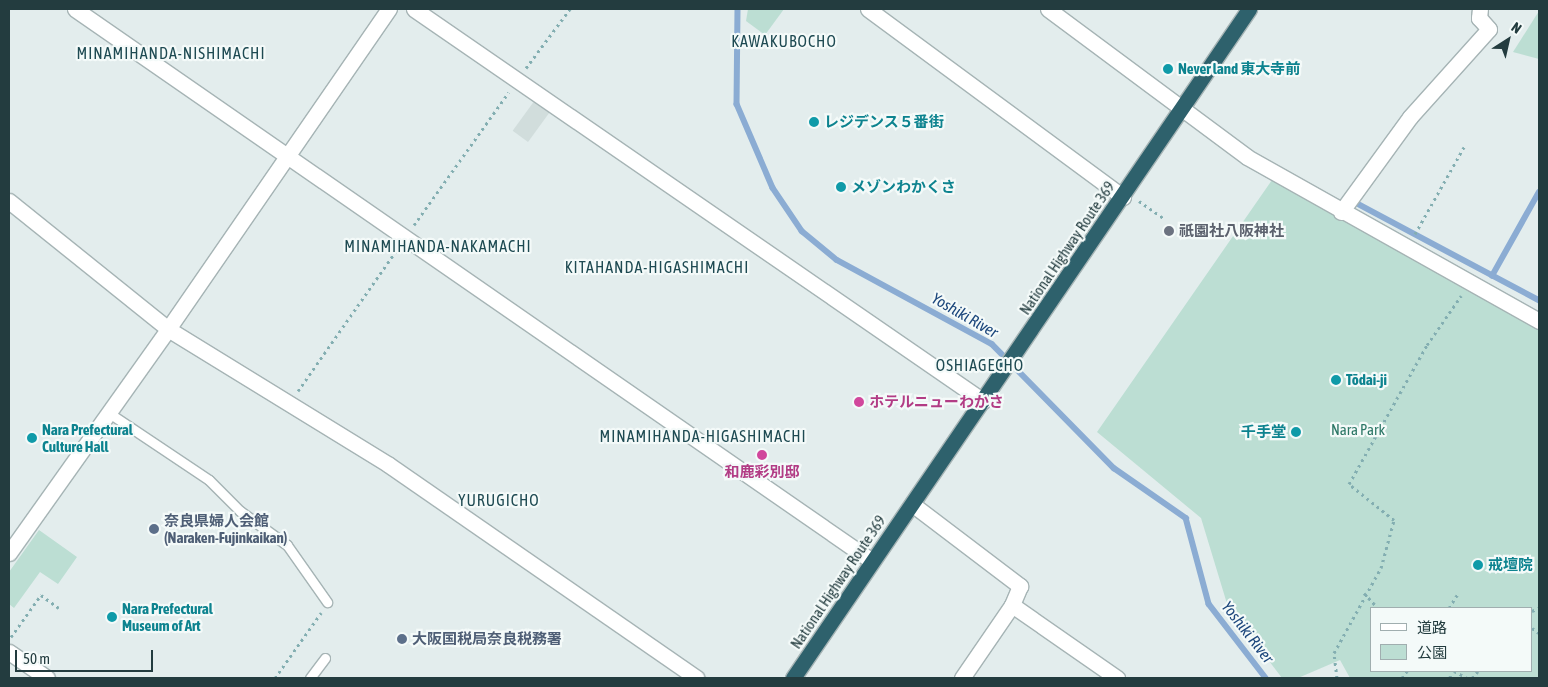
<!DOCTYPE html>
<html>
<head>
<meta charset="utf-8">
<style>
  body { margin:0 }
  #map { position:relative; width:1548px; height:687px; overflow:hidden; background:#e3eded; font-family:"Asap Condensed","Noto Sans JP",sans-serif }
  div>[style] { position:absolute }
  .built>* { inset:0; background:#d1dddc; transform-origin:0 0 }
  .green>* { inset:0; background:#bcded3 }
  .stream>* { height:5.5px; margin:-2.75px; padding:0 2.75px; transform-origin:2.75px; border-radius:2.75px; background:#8bacd3 }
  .path>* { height:3px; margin-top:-1.5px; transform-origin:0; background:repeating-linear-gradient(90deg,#83aeb1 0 2.5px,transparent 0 6.5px) }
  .roads { filter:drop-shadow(1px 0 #a6b4b5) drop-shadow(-1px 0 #a6b4b5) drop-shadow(0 1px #a6b4b5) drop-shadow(0 -1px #a6b4b5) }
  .lane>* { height:9px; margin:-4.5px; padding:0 4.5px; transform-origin:4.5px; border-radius:4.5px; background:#fff }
  .street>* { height:15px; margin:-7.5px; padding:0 7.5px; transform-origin:7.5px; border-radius:7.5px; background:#fff }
  .secondary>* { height:15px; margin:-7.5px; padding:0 7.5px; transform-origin:7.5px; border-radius:7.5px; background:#fff }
  .highway>* { height:15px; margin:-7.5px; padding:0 7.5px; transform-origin:7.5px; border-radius:7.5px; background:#2e616c }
  .dots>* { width:14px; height:14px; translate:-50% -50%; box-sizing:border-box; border:2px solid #f4faf9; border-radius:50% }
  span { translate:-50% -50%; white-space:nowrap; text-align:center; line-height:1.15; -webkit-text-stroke:4.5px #f4faf9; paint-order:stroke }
  .culture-label { font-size:15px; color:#0d838f; font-weight:700 }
  .left { translate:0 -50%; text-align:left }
  .right { translate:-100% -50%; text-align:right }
  .worship-label { font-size:15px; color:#5b616d; font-weight:700 }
  .street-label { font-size:15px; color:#233c3f }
  .hotel-label { font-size:15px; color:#b23c85; font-weight:700 }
  .park-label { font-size:15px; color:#2c7766 }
  .service-label { font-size:15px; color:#4e5e75; font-weight:700 }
  .neighbourhood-label { font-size:16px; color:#1e4a52; letter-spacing:1px }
  .water-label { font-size:16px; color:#1c477c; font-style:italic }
  .frame { position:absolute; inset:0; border:10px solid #233c3f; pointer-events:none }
  .legend { position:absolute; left:1370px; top:607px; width:162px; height:65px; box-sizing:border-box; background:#f4faf9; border:1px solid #a0aeaf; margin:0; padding:6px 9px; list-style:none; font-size:15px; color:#233c3f }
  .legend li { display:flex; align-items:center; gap:10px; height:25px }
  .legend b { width:25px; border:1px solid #a0aeaf }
  .north { position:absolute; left:1483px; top:15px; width:50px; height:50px; -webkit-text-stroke:4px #f4faf9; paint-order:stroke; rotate:35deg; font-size:14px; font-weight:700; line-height:20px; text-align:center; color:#233c3f }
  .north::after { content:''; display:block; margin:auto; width:18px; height:22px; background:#233c3f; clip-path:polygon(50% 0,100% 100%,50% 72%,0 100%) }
  .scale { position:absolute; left:15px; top:650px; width:138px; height:22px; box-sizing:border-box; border:2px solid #233c3f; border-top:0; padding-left:6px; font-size:15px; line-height:18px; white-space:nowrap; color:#233c3f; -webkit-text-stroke:4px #f4faf9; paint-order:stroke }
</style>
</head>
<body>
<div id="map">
  <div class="built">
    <i style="left:535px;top:100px;width:19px;height:38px;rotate:36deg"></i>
  </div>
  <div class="green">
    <i style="clip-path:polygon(748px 9px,784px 9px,765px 35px,746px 21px)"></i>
    <i style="clip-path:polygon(1539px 11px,1539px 59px,1513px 52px)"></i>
    <i style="clip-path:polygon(evenodd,1272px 180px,1539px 327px,1539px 678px,1350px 678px,1340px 660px,1298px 678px,1282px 678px,1228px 607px,1201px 518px,1097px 432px,1272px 180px,1372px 608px,1532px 608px,1532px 671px,1372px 671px,1372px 608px)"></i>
    <i style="clip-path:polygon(39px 530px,77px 557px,58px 584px,40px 572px,14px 608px,9px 604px,9px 572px)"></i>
  </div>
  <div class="stream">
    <i style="left:738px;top:9px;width:95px;rotate:90.6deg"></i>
    <i style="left:737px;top:104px;width:91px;rotate:66.8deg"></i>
    <i style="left:773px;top:188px;width:52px;rotate:56deg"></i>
    <i style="left:802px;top:231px;width:45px;rotate:39.6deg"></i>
    <i style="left:837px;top:260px;width:176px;rotate:28.5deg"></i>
    <i style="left:992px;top:344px;width:174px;rotate:45.5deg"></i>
    <i style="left:1114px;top:468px;width:88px;rotate:34.8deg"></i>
    <i style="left:1186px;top:518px;width:89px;rotate:75deg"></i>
    <i style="left:1209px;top:604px;width:93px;rotate:52.4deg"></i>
    <i style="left:1360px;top:205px;width:203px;rotate:28deg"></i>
    <i style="left:1492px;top:276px;width:96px;rotate:-60.8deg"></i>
  </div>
  <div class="path">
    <i style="left:526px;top:68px;width:74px;rotate:-53.3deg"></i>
    <i style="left:1139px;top:201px;width:32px;rotate:35deg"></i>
    <i style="left:414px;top:225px;width:163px;rotate:-54.5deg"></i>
    <i style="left:1415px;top:234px;width:100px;rotate:-60.6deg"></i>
    <i style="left:298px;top:391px;width:171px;rotate:-55deg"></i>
    <i style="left:1364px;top:593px;width:21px;rotate:47deg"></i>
    <i style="left:1449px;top:608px;width:19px;rotate:-58deg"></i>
    <i style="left:1532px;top:611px;width:8px;rotate:-23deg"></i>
    <i style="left:1532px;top:628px;width:9px;rotate:36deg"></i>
    <i style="left:11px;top:637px;width:52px;rotate:-54.5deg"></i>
    <i style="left:41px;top:595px;width:22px;rotate:36deg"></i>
    <i style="left:1454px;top:671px;width:15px;rotate:28deg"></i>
    <i style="left:275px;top:678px;width:80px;rotate:-54.7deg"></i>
    <i style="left:1337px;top:678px;width:25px;rotate:-97deg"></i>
    <i style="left:1334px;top:653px;width:97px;rotate:-61.1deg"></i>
    <i style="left:1381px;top:568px;width:50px;rotate:-74.8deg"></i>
    <i style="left:1394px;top:520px;width:58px;rotate:-141.3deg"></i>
    <i style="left:1349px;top:484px;width:159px;rotate:-60.7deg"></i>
    <i style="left:1427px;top:345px;width:60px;rotate:-55.2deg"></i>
    <i style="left:1402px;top:678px;width:9px;rotate:-54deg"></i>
    <i style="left:1450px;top:678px;width:7px;rotate:-82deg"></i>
    <i style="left:1472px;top:678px;width:9px;rotate:-49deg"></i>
  </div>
  <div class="roads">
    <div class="lane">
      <i style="left:109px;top:413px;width:120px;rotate:33.8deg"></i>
      <i style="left:209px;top:480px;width:44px;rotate:45deg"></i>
      <i style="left:240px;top:511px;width:58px;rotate:35.9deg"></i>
      <i style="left:287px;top:545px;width:70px;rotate:54.9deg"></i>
      <i style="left:310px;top:678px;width:25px;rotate:-53deg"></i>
    </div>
    <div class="street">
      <i style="left:75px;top:9px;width:969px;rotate:34.71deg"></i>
      <i style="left:414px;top:9px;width:691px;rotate:34.56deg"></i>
      <i style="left:868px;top:9px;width:317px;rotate:36.4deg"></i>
      <i style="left:1048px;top:9px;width:248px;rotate:36.6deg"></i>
      <i style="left:1247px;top:157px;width:335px;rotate:29.3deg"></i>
      <i style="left:9px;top:201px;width:204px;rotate:38.8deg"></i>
      <i style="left:168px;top:329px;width:259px;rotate:31.6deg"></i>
      <i style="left:389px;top:465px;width:374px;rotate:34.7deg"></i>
      <i style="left:1341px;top:212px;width:117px;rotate:-54deg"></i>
      <i style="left:1410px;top:117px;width:118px;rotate:-48.1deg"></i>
      <i style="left:1489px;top:29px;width:15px;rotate:-132deg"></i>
      <i style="left:1479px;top:18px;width:9px;rotate:-84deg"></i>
      <i style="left:168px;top:329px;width:389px;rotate:-55.4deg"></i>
      <i style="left:912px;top:504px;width:136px;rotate:37.2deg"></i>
      <i style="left:1020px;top:586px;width:21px;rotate:113deg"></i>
      <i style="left:1012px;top:605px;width:128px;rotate:34.8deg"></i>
      <i style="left:962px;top:678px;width:88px;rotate:-55.6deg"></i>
    </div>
    <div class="secondary">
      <i style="left:9px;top:553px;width:275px;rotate:-54.6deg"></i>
      <i style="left:9px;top:652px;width:46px;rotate:34.4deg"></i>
    </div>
    <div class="highway">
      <i style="left:793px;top:678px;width:810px;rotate:-55.72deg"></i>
    </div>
  </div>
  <div class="dots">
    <i style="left:1168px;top:69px;background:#0f9aa8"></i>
    <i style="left:814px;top:122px;background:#0f9aa8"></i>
    <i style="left:841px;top:187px;background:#0f9aa8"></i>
    <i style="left:1169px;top:231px;background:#6b7280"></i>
    <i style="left:1336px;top:380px;background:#0f9aa8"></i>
    <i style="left:859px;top:402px;background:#d1479c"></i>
    <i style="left:1296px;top:432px;background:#0f9aa8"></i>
    <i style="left:32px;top:438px;background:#0f9aa8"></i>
    <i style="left:762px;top:455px;background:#d1479c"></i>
    <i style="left:154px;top:529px;background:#5c6f8a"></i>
    <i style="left:1478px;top:565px;background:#0f9aa8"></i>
    <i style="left:112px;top:617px;background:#0f9aa8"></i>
    <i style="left:402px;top:639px;background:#5c6f8a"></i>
  </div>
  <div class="culture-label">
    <span class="left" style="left:1178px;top:69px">Never land 東大寺前</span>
    <span class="left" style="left:824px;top:122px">レジデンス５番街</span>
    <span class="left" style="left:851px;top:187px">メゾンわかくさ</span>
    <span class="left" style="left:1346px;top:380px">Tōdai-ji</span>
    <span class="left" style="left:42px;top:438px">Nara Prefectural<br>Culture Hall</span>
    <span class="right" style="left:1286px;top:432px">千手堂</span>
    <span class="left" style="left:1488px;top:565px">戒壇院</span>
    <span class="left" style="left:122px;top:617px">Nara Prefectural<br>Museum of Art</span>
  </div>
  <div class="worship-label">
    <span class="left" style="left:1179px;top:231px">祇園社八阪神社</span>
  </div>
  <div class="street-label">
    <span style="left:1067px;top:248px;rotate:-56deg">National Highway Route 369</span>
    <span style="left:838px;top:582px;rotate:-56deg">National Highway Route 369</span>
  </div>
  <div class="hotel-label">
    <span class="left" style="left:869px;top:402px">ホテルニューわかさ</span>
    <span style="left:762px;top:472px">和鹿彩別邸</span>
  </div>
  <div class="park-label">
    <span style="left:1358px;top:430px">Nara Park</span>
  </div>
  <div class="service-label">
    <span class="left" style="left:164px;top:529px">奈良県婦人会館<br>(Naraken-Fujinkaikan)</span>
    <span class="left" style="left:412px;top:639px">大阪国税局奈良税務署</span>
  </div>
  <div class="neighbourhood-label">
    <span style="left:784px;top:41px">KAWAKUBOCHO</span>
    <span style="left:171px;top:53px">MINAMIHANDA-NISHIMACHI</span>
    <span style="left:438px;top:246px">MINAMIHANDA-NAKAMACHI</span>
    <span style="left:657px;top:267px">KITAHANDA-HIGASHIMACHI</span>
    <span style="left:980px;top:365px">OSHIAGECHO</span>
    <span style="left:703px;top:436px">MINAMIHANDA-HIGASHIMACHI</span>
    <span style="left:499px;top:500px">YURUGICHO</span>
  </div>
  <div class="water-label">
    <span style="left:965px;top:315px;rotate:30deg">Yoshiki River</span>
    <span style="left:1248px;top:632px;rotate:52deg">Yoshiki River</span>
  </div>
  <div class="frame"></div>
  <ul class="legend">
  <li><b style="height:6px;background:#fff"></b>道路</li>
  <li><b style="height:14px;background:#bcded3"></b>公園</li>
  </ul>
  <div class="north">N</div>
  <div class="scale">50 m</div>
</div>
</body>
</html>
